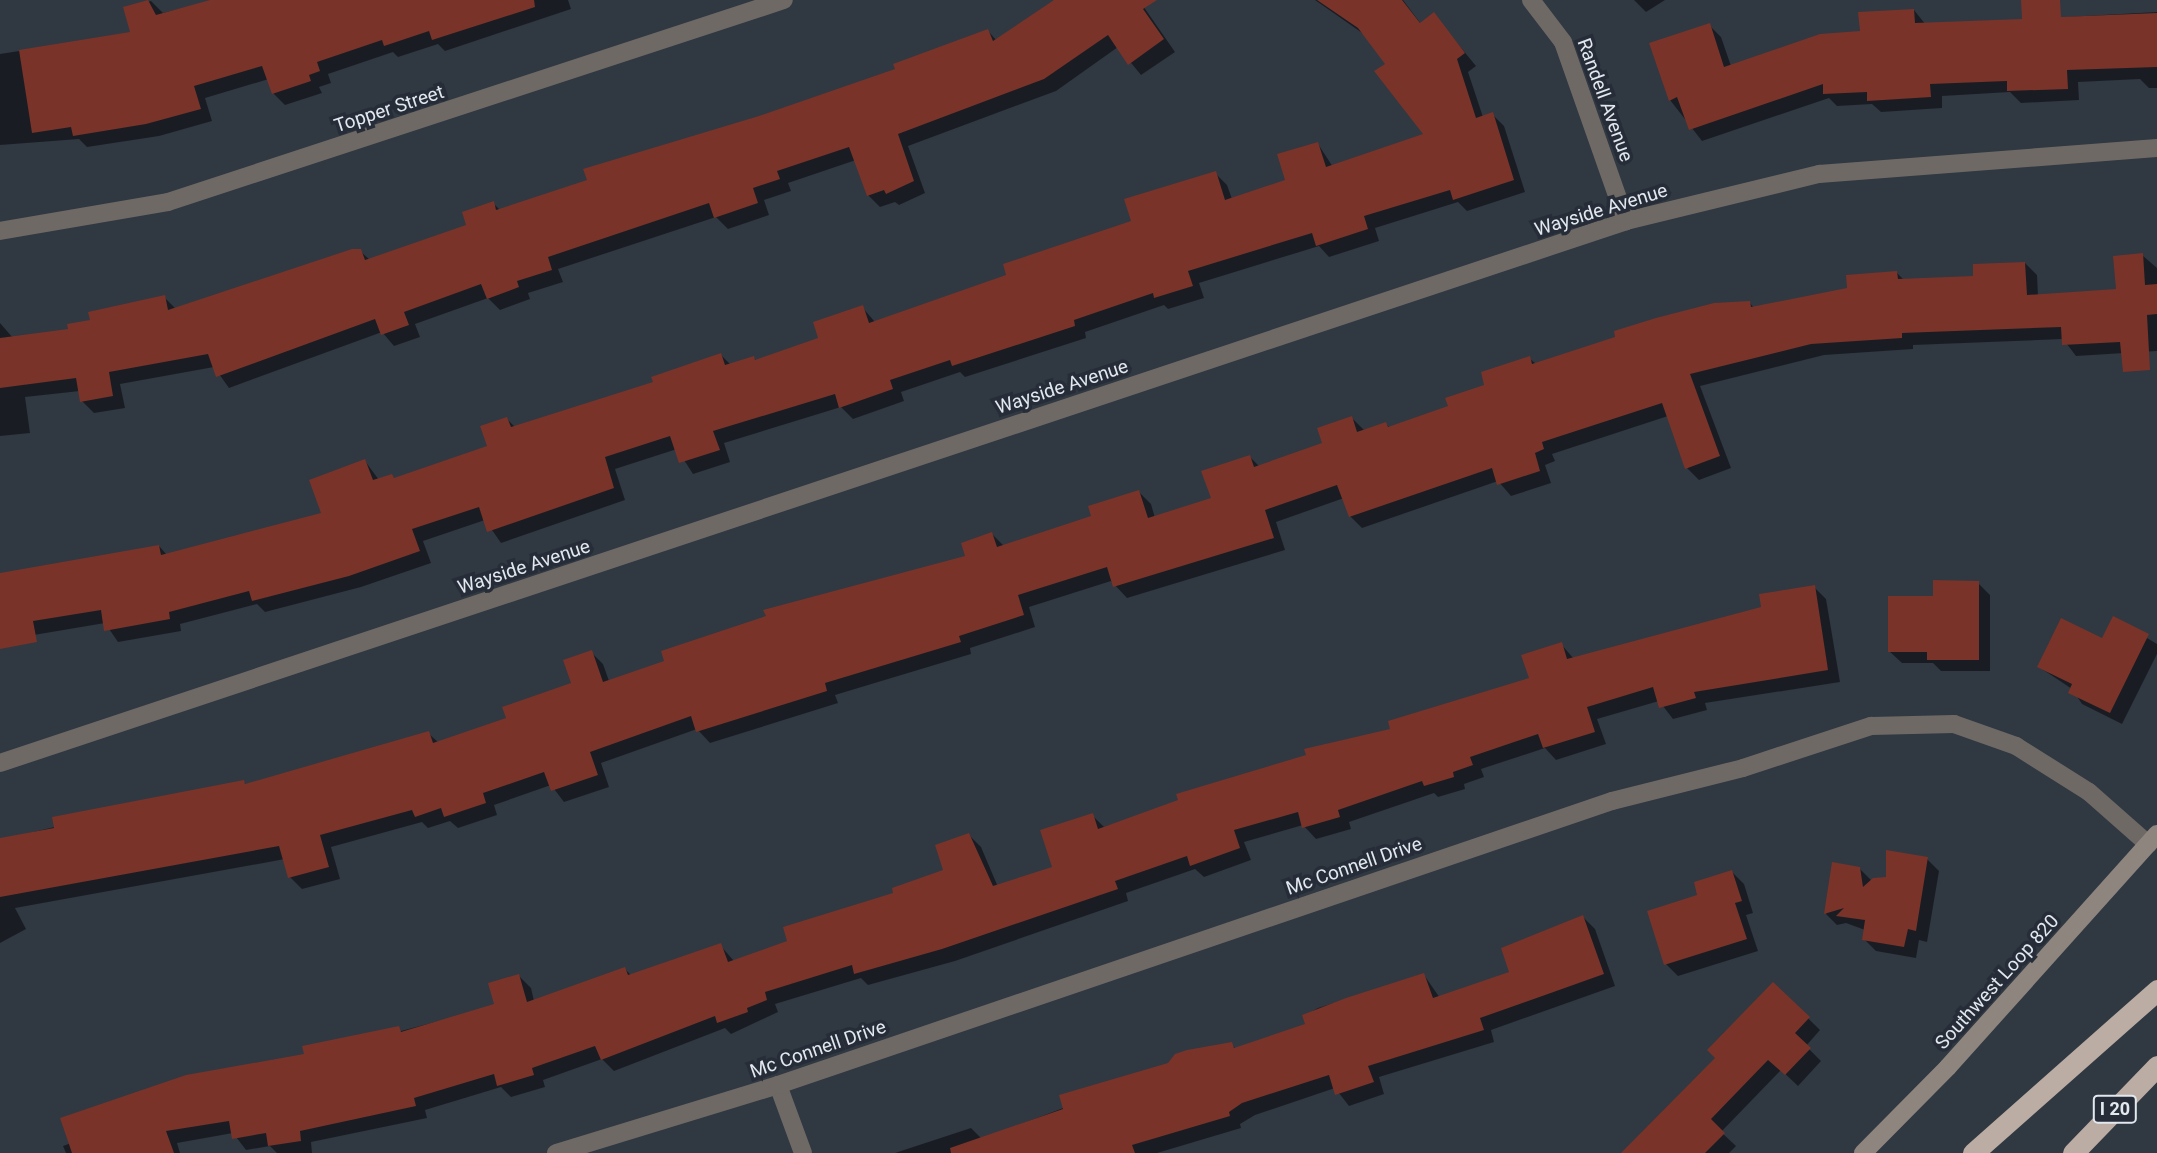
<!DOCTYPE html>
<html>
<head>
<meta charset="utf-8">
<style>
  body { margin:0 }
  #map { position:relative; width:2157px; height:1153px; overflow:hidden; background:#303842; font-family:Roboto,sans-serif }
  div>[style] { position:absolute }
  .shadow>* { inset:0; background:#0007 }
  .building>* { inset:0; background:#793329 }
  .minor>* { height:18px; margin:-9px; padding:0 9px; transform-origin:9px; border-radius:9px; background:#6f6965 }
  .secondary>* { height:18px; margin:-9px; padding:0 9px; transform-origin:9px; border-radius:9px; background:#8f857f }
  .motorway>* { height:21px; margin:-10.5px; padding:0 10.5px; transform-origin:10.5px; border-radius:10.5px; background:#bcada4 }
  span { translate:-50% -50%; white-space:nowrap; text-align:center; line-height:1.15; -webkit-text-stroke:7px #262d38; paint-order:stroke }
  .shield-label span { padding:2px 5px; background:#262d38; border:2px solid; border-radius:5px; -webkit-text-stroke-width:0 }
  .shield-label { font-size:18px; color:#e3e8ef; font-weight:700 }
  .street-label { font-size:19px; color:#e3e8ef }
</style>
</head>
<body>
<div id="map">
  <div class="shadow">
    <i style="clip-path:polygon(216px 0,568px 0,571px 9px,445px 51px,438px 44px,398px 57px,393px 52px,328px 74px,331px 83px,319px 87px,322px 93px,285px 105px,273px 93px,269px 79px,205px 98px,212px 121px,159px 136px,87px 147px,79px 139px,0 145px,0 54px,133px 33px,125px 8px,151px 1px,163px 13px)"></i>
    <i style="clip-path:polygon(1057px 0,1139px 0,1175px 52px,1141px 75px,1118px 47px,1056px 91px,908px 146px,925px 193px,899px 205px,895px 202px,880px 207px,868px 195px,856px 160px,788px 183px,791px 191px,764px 200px,769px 215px,728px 229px,716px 217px,558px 269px,563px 282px,528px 293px,530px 299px,500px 310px,488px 298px,415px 324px,420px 337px,394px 346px,382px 332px,229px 388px,214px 367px,120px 384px,125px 408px,94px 413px,82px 401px,80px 391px,25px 397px,30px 433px,0 436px,0 323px,13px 338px,70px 331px,164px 297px,176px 309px,360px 251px,370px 260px,468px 226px,493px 203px,501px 211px,589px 181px,897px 70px,988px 31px,997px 41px)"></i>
    <i style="clip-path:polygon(1315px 0,1403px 0,1421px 24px,1434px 15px,1476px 66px,1468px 72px,1483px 117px,1492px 114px,1504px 126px,1525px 192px,1467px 211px,1458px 202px,1375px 228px,1379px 241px,1329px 257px,1319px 246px,1199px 283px,1204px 298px,1168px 309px,1164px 305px,1085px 332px,1086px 338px,965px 377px,960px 372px,901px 392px,904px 401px,853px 419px,841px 407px,724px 443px,730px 462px,693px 474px,677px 449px,615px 469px,625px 500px,501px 543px,485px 520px,423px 541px,431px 563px,361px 587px,265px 612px,257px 604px,180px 624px,181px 631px,118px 642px,105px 623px,22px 637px,10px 625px,159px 546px,167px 555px,323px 515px,365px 461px,379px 480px,392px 476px,396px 480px,489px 447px,507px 419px,515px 427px,655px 383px,721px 355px,731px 365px,753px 358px,757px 361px,820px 340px,862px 307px,875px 322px,1009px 276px,1133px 222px,1215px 173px,1227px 185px,1232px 199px,1288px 181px,1318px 144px,1333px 167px,1426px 135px,1387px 64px,1365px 35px)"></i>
    <i style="clip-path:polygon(1634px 0,1665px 0,1646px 12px)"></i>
    <i style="clip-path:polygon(1914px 10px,1926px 25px,2157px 12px,2157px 88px,2149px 88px,2140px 79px,2078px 82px,2079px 100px,2021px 103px,2010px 92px,1942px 96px,1942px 108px,1881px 112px,1872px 104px,1837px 106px,1829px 98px,1702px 141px,1670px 100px,1709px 25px,1721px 37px,1731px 66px,1862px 33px)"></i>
    <i style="clip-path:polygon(2142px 255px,2157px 268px,2157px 351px,2076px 356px,2063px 339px,1913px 345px,1913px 349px,1824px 355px,1700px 386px,1731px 468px,1699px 480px,1687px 468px,1668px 416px,1552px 454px,1555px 461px,1545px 465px,1551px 483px,1511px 496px,1498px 481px,1362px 528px,1350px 516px,1344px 498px,1276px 522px,1285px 550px,1127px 598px,1111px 581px,1029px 607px,1035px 627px,970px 648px,971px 654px,835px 695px,838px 703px,710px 743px,697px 729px,601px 763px,609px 787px,564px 802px,551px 785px,494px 805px,497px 815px,458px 828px,450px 821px,428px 828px,422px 822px,331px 847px,340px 879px,302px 889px,290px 877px,285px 859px,15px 908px,26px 929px,0 943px,0 840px,243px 782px,247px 785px,428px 733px,439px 743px,508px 719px,573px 684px,591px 652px,603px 664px,609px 681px,967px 557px,992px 534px,1004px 546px,1093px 517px,1139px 492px,1151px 504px,1155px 518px,1213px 499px,1250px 457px,1260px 467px,1325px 445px,1352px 418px,1364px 430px,1386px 424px,1390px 428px,1450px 408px,1529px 358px,1536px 364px,1749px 302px,1754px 308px,1849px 289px,1896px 272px,1904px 280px,1975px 278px,2025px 263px,2037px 275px,2038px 296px,2118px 290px)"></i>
    <i style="clip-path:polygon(1978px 583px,1990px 595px,1990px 671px,1941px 671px,1933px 663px,1902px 663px,1889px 651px,1935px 598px)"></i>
    <i style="clip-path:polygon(1814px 587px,1826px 599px,1840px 682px,1705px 703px,1707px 710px,1673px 719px,1659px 701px,1597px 719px,1606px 744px,1556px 760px,1545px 748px,1481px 769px,1484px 777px,1464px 784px,1465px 789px,1438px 797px,1434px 793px,1349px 822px,1351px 829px,1316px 839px,1303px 825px,1244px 842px,1251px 860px,1204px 877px,1195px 869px,1126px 893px,1128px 901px,955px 961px,868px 985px,861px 978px,775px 1004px,778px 1012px,731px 1034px,725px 1028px,614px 1071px,602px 1059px,543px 1080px,545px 1087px,511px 1097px,501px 1087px,425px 1110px,427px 1118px,311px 1142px,312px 1153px,277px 1153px,270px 1146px,246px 1150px,233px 1133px,177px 1143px,180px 1153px,66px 1153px,63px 1146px,306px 1056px,496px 1006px,519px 976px,531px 988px,534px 1001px,625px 969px,632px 976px,720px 945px,734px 961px,789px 942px,945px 871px,969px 835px,981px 847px,998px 887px,1055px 868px,1092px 815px,1104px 827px,1393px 730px,1531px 679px,1561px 644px,1574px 659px,1763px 608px)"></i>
    <i style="clip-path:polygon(2114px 618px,2157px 644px,2157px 654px,2122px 724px,2082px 704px,2072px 689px,2039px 667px,2103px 640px)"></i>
    <i style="clip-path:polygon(1927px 859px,1939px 871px,1927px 942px,1919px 940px,1916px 958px,1876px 951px,1864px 939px,1865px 930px,1846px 923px,1837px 925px,1826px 914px,1834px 864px,1859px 868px,1872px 881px,1888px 879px)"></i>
    <i style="clip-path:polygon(1732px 872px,1744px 884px,1753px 913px,1746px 915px,1758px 951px,1678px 976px,1666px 964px,1700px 896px)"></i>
    <i style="clip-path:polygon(1583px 917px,1595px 929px,1615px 986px,1491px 1030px,1494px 1042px,1379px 1077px,1384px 1094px,1349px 1106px,1335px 1088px,1255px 1115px,1240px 1124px,1241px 1128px,1157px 1153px,895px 1153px,971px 1128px,982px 1139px,1231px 1044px,1236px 1049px,1307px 1025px,1304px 1016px,1318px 1008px,1424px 975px,1440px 998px,1512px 973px)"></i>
    <i style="clip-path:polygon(1773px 984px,1820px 1030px,1806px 1046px,1821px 1061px,1798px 1086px,1781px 1070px,1721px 1132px,1736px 1146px,1729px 1153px,1624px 1153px,1718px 1059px)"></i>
  </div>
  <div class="building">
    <i style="clip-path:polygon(148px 0,156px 15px,210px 0,534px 0,535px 7px,432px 40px,429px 31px,384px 46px,382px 40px,317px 62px,320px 71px,309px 75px,311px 81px,272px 94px,262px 66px,194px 86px,201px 109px,146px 124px,73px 136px,71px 127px,32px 133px,19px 50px,130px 32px,123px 7px)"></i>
    <i style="clip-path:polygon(1054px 0,1157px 0,1143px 9px,1164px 39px,1128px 65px,1108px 35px,1044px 79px,898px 134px,914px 181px,886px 194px,884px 190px,867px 196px,849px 147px,777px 171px,780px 179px,753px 188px,758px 203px,714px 218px,709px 203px,548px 257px,552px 270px,517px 281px,519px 287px,487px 299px,481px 284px,404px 312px,409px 325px,381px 335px,375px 319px,216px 377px,208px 354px,109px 372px,113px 396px,80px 402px,76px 378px,0 388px,0 338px,68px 329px,67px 324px,90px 320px,88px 312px,165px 295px,168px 310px,352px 249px,361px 249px,365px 260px,466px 225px,462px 212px,494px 201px,496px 210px,587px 180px,583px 169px,759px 116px,895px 69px,893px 64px,988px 29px,993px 41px)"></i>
    <i style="clip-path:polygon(1317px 0,1402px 0,1420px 23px,1434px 12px,1465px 53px,1457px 59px,1476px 118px,1493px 112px,1514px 180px,1453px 200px,1450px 190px,1364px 216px,1368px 229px,1316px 246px,1312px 233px,1188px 271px,1193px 286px,1154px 298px,1153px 293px,1074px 320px,1075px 326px,952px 366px,950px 360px,890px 380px,893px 389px,839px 408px,835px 394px,713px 431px,720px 450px,679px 463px,670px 436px,605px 457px,614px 488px,487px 532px,479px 507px,412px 529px,420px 551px,349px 576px,252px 601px,249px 591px,169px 612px,170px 619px,104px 631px,101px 610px,33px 621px,37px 642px,0 649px,0 573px,159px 545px,161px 555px,321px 513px,309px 480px,365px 459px,373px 480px,392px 474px,394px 478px,487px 446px,480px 426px,507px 417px,511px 427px,653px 382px,651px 377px,721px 353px,725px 365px,754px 356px,755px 360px,818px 338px,813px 322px,863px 305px,869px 323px,1006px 275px,1003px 264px,1131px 221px,1124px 199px,1216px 171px,1225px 200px,1285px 180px,1277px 154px,1318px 142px,1326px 167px,1423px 134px,1374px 71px,1385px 64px,1358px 28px)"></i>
    <i style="clip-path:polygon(2021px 0,2060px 0,2061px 17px,2157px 13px,2157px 67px,2067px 70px,2068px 89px,2007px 91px,2007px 81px,1930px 84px,1931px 97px,1867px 101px,1867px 92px,1823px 94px,1823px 84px,1689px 130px,1677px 97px,1669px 101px,1649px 43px,1710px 23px,1724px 67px,1820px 34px,1860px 31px,1858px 12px,1914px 9px,1915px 23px,2022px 19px)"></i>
    <i style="clip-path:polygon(2143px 253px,2145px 285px,2157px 284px,2157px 314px,2147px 315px,2150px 370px,2123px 372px,2120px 342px,2062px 345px,2061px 327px,1902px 333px,1902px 338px,1811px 344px,1690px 374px,1720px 456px,1685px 469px,1662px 403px,1542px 442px,1544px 449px,1535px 453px,1540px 471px,1497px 485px,1492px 468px,1349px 517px,1337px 485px,1265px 510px,1274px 538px,1113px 587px,1107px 567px,1018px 595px,1024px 615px,959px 636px,961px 642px,825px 683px,827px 691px,696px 732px,691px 716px,590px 752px,598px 775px,551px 791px,544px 772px,483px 793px,486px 803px,444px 817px,441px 808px,415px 817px,412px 810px,320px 835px,329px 867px,288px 878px,279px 846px,0 897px,0 838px,54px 828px,52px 817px,244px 780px,245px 784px,429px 731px,433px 743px,506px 718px,502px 707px,571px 683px,563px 660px,592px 650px,603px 682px,664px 661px,661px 651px,766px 616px,763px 610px,965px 556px,961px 543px,992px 532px,997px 547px,1091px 516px,1088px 506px,1139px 490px,1148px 518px,1211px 498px,1201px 471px,1250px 455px,1254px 467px,1322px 443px,1317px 428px,1352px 416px,1357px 432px,1386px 422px,1388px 427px,1448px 406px,1445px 398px,1484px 385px,1481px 372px,1530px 356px,1532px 364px,1615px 337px,1614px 331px,1656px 318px,1714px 303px,1750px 301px,1751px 307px,1847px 288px,1846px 275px,1897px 271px,1898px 279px,1973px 276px,1973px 264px,2025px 262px,2027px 295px,2116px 289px,2113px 256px)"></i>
    <i style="clip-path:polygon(1933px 580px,1979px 581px,1979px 660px,1927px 660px,1927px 652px,1888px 652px,1888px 596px,1933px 596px)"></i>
    <i style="clip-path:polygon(1815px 585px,1828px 670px,1694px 692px,1696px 698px,1659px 708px,1653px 687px,1587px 707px,1595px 732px,1543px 748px,1538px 734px,1470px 757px,1473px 765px,1453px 772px,1454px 777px,1424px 786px,1422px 781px,1338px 810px,1340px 817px,1302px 828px,1298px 812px,1234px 830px,1240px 848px,1190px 866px,1187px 856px,1115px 881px,1118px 889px,942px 949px,854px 974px,852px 965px,765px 992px,767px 1000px,747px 1008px,748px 1012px,717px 1023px,715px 1016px,601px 1060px,595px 1046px,532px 1068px,534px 1075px,497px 1086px,494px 1074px,414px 1098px,416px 1106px,300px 1131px,301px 1141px,268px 1146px,266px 1133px,232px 1139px,229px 1121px,166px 1131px,174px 1153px,72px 1153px,60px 1118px,186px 1075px,304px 1054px,302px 1046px,399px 1026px,401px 1032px,494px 1004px,488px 983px,519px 974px,527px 1002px,625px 967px,628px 975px,721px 943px,728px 962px,787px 941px,783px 927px,893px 893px,892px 888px,943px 870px,935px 845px,969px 833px,993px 886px,1052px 867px,1040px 830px,1093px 813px,1098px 829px,1178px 800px,1176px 794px,1306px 755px,1304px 749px,1390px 729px,1388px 721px,1529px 678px,1521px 655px,1562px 642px,1567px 659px,1761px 607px,1759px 594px)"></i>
    <i style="clip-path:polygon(2113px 616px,2149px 634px,2110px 713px,2068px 693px,2072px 684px,2037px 667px,2061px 618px,2102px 638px)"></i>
    <i style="clip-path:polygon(1886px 850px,1928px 857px,1916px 931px,1908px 929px,1904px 947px,1862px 940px,1865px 920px,1836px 916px,1844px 908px,1824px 914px,1832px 862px,1860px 867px,1863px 887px,1873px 878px,1886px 877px)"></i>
    <i style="clip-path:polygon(1732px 870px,1742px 901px,1735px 903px,1747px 939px,1664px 965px,1647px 911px,1697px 895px,1694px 882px)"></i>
    <i style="clip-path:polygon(1583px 915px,1604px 974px,1480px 1018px,1484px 1030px,1368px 1066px,1374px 1082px,1335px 1095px,1329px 1075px,1242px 1103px,1229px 1112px,1230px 1116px,1132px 1145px,1135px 1153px,951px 1153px,950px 1148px,1063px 1109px,1059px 1095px,1168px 1063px,1175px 1054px,1187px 1050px,1232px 1042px,1234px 1048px,1305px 1024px,1302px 1015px,1346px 998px,1424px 973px,1433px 998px,1509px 972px,1501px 948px)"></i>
    <i style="clip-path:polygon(1773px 982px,1810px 1017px,1795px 1033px,1811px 1048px,1785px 1075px,1768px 1060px,1711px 1119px,1725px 1133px,1705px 1153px,1621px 1153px,1715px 1058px,1707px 1050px)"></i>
  </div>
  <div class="minor">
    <i style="left:1531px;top:0;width:53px;rotate:52.7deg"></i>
    <i style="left:1563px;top:42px;width:190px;rotate:70.6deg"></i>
    <i style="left:0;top:231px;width:170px;rotate:-9.8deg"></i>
    <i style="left:168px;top:202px;width:648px;rotate:-18.16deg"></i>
    <i style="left:0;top:763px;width:1714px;rotate:-18.43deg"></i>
    <i style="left:1626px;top:221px;width:199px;rotate:-13.7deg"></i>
    <i style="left:1819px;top:174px;width:339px;rotate:-4.4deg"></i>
    <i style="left:778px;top:1085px;width:72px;rotate:69.8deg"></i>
    <i style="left:556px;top:1153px;width:232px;rotate:-17deg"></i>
    <i style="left:778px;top:1085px;width:881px;rotate:-18.81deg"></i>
    <i style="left:1612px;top:801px;width:135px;rotate:-14.1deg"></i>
    <i style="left:1743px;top:768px;width:135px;rotate:-18.2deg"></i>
    <i style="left:1871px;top:726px;width:83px;rotate:-1.4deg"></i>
    <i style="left:1954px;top:724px;width:66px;rotate:19.5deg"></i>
    <i style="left:2016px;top:746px;width:86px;rotate:32.2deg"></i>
    <i style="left:2089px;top:792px;width:79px;rotate:41.4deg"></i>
  </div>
  <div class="secondary">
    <i style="left:1863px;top:1153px;width:121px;rotate:-45.3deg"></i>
    <i style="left:1948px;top:1067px;width:313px;rotate:-48.1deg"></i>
  </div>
  <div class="motorway">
    <i style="left:1973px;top:1153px;width:246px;rotate:-41.5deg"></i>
    <i style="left:2073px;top:1153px;width:121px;rotate:-46deg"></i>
  </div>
  <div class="shield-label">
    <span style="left:2115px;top:1109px">I 20</span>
  </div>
  <div class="street-label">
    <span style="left:1605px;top:100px;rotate:70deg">Randell Avenue</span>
    <span style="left:389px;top:109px;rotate:-18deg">Topper Street</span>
    <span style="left:1601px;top:210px;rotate:-17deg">Wayside Avenue</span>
    <span style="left:1062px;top:387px;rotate:-18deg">Wayside Avenue</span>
    <span style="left:524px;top:567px;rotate:-18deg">Wayside Avenue</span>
    <span style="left:1354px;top:866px;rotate:-19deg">Mc Connell Drive</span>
    <span style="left:1997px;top:982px;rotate:-48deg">Southwest Loop 820</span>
    <span style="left:818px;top:1049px;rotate:-19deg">Mc Connell Drive</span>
  </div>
</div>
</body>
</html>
